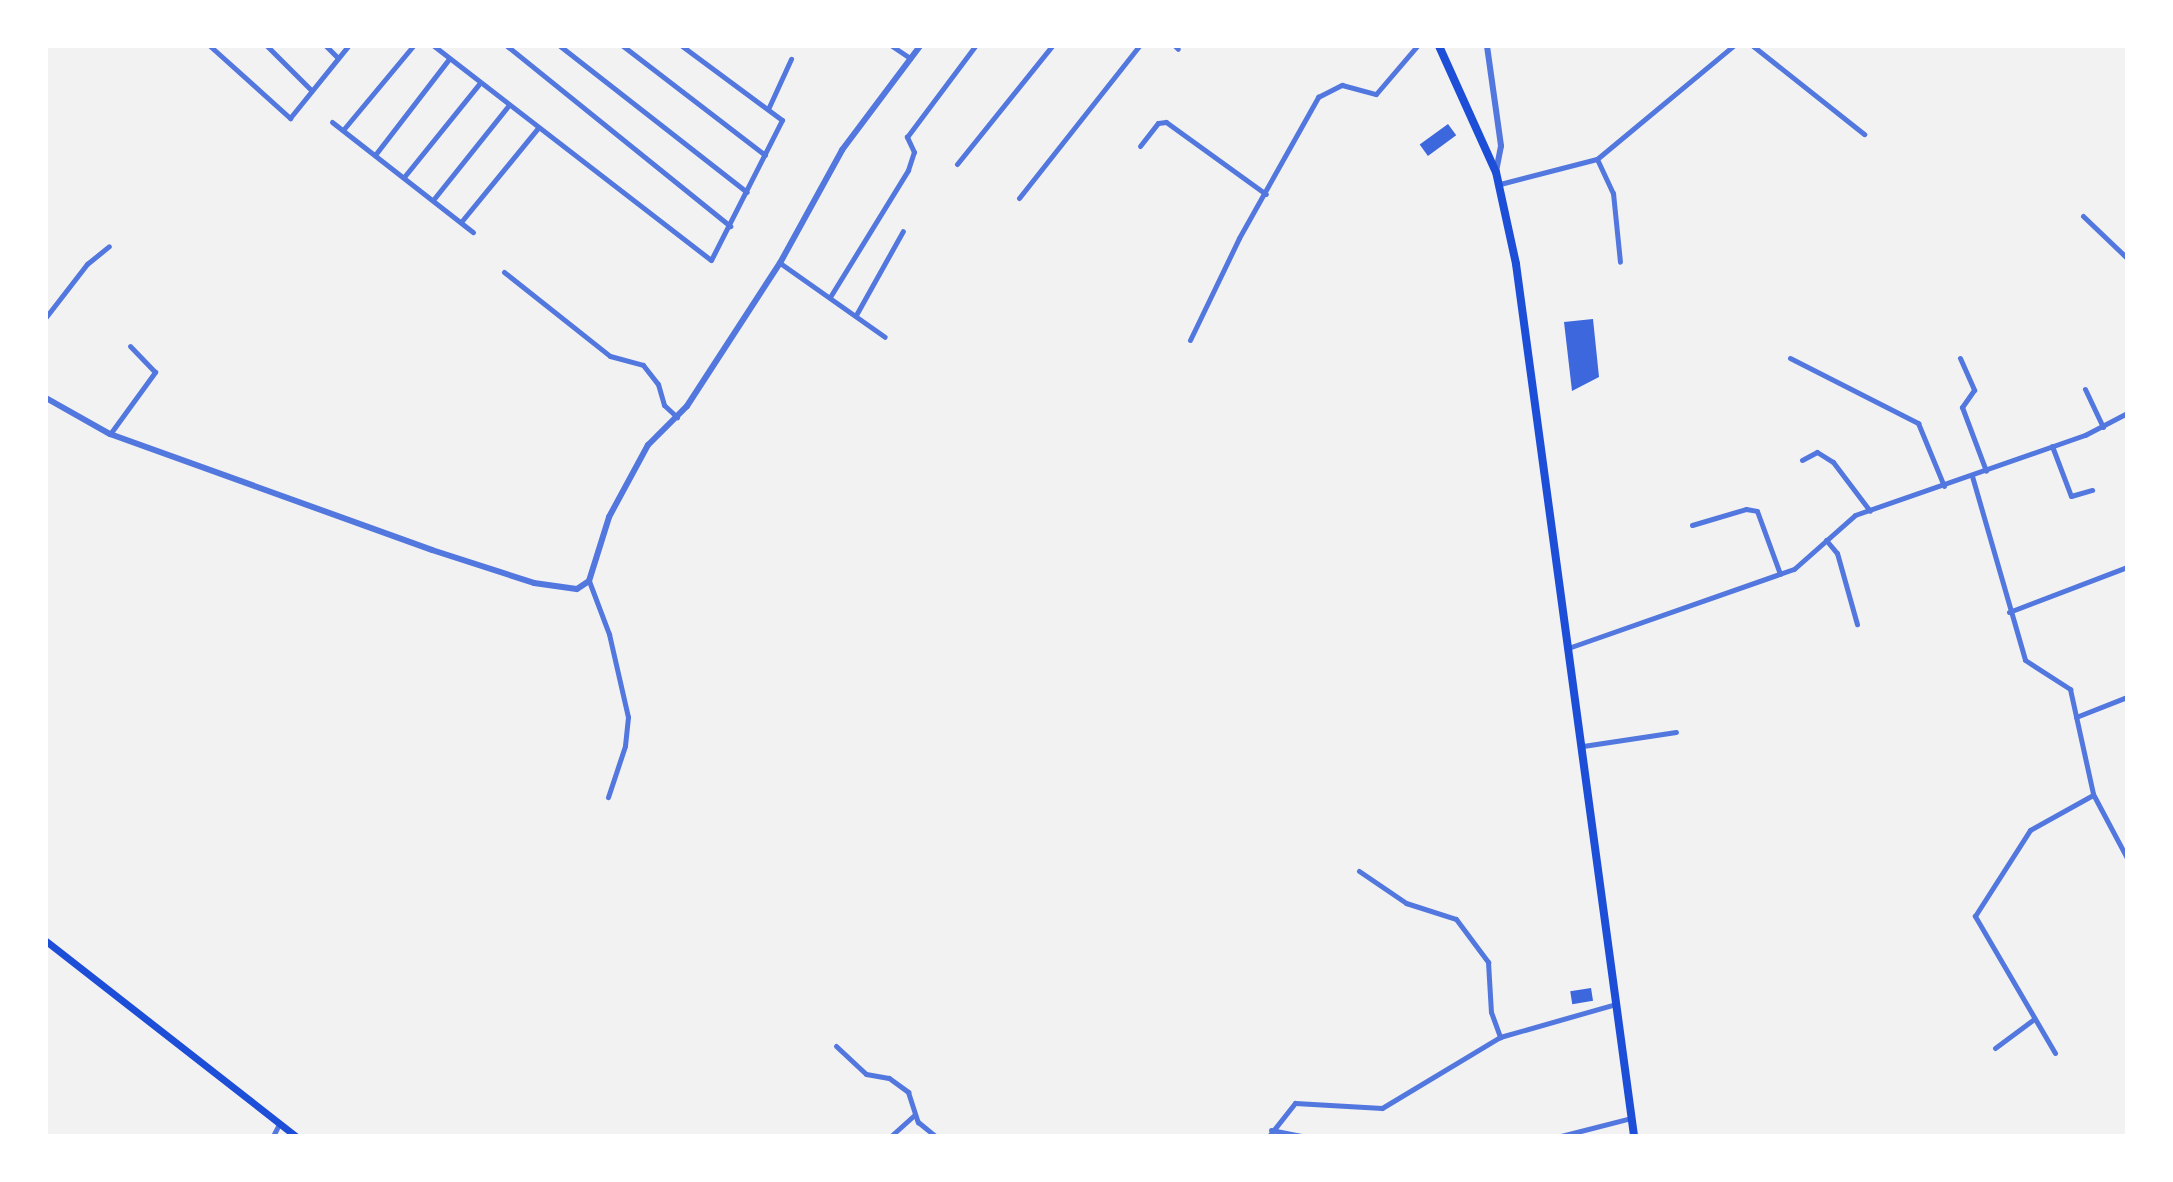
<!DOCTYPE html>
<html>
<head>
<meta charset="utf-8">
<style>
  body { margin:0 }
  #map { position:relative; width:2173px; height:1182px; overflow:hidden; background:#f2f2f2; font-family:Signika,sans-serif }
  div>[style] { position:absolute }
  .building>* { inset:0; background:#3d67dc; transform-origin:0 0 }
  .minor>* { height:5px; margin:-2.5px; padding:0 2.5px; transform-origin:2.5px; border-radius:2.5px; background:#5277de }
  .tertiary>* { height:6px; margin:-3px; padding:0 3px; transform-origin:3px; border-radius:3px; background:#5277de }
  .primary>* { height:7px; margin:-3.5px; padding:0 3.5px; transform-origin:3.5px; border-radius:3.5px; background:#1d4ed8 }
  .trunk>* { height:8px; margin:-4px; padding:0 4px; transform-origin:4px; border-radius:4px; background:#1d4ed8 }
  span { translate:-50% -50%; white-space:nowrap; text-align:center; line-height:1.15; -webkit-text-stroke:8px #fff; paint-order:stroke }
  .frame { position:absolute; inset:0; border:48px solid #fff; pointer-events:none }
</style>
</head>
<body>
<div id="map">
  <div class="building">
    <i style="left:1448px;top:124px;width:14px;height:35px;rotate:54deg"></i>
    <i style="clip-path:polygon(1593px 319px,1599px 377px,1572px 391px,1564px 322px)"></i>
    <i style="left:1591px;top:988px;width:13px;height:21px;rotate:81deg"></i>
  </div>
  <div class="minor">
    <i style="left:210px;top:46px;width:108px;rotate:42deg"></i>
    <i style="left:290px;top:118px;width:92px;rotate:-51.1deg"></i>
    <i style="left:267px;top:46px;width:62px;rotate:45deg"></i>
    <i style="left:326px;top:46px;width:17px;rotate:45deg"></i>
    <i style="left:434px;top:46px;width:350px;rotate:37.7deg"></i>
    <i style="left:711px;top:260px;width:157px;rotate:-63.1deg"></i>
    <i style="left:782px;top:120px;width:124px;rotate:-143.5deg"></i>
    <i style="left:507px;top:46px;width:287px;rotate:38.9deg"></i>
    <i style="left:560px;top:46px;width:237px;rotate:38deg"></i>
    <i style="left:623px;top:46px;width:179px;rotate:37.5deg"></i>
    <i style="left:892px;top:46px;width:22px;rotate:34deg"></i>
    <i style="left:1175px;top:46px;width:4px;rotate:45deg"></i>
    <i style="left:1753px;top:46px;width:142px;rotate:38.4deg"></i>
    <i style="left:769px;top:107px;width:53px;rotate:-65.4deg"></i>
    <i style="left:332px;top:122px;width:179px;rotate:38deg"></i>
    <i style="left:343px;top:130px;width:109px;rotate:-50.2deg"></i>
    <i style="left:1140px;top:146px;width:29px;rotate:-52deg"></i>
    <i style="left:1158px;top:123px;width:8px;rotate:-7deg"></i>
    <i style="left:1166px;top:122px;width:123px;rotate:35.8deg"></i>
    <i style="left:375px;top:155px;width:121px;rotate:-52.4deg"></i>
    <i style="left:1597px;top:159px;width:38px;rotate:65deg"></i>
    <i style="left:1613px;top:193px;width:69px;rotate:84.2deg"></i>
    <i style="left:957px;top:164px;width:151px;rotate:-51.2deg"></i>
    <i style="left:404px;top:177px;width:119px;rotate:-51.1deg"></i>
    <i style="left:1500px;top:184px;width:100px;rotate:-14.5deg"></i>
    <i style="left:1597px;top:159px;width:177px;rotate:-39.7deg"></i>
    <i style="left:1019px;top:198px;width:194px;rotate:-51.7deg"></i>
    <i style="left:433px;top:200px;width:120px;rotate:-51.4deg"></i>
    <i style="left:2083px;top:216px;width:61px;rotate:43.7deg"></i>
    <i style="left:461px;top:222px;width:120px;rotate:-50.7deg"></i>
    <i style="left:780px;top:263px;width:128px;rotate:35.2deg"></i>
    <i style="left:504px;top:272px;width:135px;rotate:38.4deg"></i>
    <i style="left:610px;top:356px;width:34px;rotate:15deg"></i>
    <i style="left:643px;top:365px;width:24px;rotate:52deg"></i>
    <i style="left:658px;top:384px;width:22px;rotate:74deg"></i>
    <i style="left:664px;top:405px;width:18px;rotate:43deg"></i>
    <i style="left:830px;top:297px;width:149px;rotate:-58.4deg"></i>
    <i style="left:908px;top:170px;width:19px;rotate:-72deg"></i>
    <i style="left:914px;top:152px;width:17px;rotate:-115deg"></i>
    <i style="left:907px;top:137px;width:114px;rotate:-53.2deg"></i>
    <i style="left:856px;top:315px;width:96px;rotate:-60.8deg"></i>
    <i style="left:46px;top:317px;width:67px;rotate:-52.3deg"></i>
    <i style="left:87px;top:264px;width:28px;rotate:-39deg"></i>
    <i style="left:1190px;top:340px;width:113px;rotate:-64.3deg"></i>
    <i style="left:1239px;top:238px;width:162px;rotate:-60.7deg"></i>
    <i style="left:1318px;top:97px;width:27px;rotate:-27deg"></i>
    <i style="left:1342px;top:85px;width:35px;rotate:15deg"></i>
    <i style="left:1376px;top:94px;width:63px;rotate:-49.5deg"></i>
    <i style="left:1790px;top:358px;width:144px;rotate:26.9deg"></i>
    <i style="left:1918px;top:423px;width:68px;rotate:67.6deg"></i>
    <i style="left:1960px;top:358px;width:35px;rotate:66deg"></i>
    <i style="left:1974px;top:390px;width:21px;rotate:125deg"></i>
    <i style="left:1962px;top:407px;width:68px;rotate:69.4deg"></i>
    <i style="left:2085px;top:389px;width:42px;rotate:64.7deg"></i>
    <i style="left:110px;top:434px;width:77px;rotate:-54deg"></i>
    <i style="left:155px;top:372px;width:36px;rotate:-134deg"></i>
    <i style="left:2052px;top:446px;width:53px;rotate:69.2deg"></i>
    <i style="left:2071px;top:496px;width:22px;rotate:-16deg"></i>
    <i style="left:1802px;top:460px;width:17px;rotate:-28deg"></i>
    <i style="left:1817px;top:452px;width:19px;rotate:32deg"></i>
    <i style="left:1833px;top:462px;width:61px;rotate:52.9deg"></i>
    <i style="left:1972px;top:476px;width:191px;rotate:73.9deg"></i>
    <i style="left:2025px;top:660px;width:54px;rotate:32.8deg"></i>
    <i style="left:2070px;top:689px;width:107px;rotate:77.6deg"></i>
    <i style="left:2093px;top:794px;width:72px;rotate:62deg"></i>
    <i style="left:1692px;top:525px;width:56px;rotate:-16.5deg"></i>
    <i style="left:1746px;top:509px;width:11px;rotate:10deg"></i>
    <i style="left:1757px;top:511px;width:67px;rotate:69.9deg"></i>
    <i style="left:1826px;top:540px;width:17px;rotate:50deg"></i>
    <i style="left:1837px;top:553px;width:74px;rotate:74.3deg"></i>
    <i style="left:589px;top:581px;width:57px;rotate:69.3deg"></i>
    <i style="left:609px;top:634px;width:85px;rotate:77.1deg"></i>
    <i style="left:628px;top:717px;width:29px;rotate:96deg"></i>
    <i style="left:625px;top:746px;width:54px;rotate:108.4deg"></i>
    <i style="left:2009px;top:612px;width:126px;rotate:-20.9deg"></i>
    <i style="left:1571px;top:647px;width:236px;rotate:-19.3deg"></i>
    <i style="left:1794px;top:569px;width:81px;rotate:-41.5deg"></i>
    <i style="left:1855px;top:515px;width:244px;rotate:-19.2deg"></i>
    <i style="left:2085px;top:435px;width:47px;rotate:-27.6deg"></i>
    <i style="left:2076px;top:717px;width:55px;rotate:-21.4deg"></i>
    <i style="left:1583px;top:746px;width:94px;rotate:-8.6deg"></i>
    <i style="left:1359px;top:871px;width:57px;rotate:34.2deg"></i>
    <i style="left:1406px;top:903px;width:52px;rotate:17.7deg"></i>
    <i style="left:1456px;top:919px;width:54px;rotate:53.3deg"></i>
    <i style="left:1488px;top:962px;width:50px;rotate:86.6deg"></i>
    <i style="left:1491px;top:1012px;width:27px;rotate:70deg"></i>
    <i style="left:836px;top:1046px;width:41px;rotate:43deg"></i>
    <i style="left:866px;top:1074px;width:23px;rotate:10deg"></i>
    <i style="left:889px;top:1078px;width:24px;rotate:36deg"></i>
    <i style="left:908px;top:1092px;width:32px;rotate:72deg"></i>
    <i style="left:918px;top:1122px;width:22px;rotate:39deg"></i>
    <i style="left:1995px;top:1048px;width:49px;rotate:-36.6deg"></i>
    <i style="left:2055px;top:1053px;width:159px;rotate:-120.3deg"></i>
    <i style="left:1975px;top:916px;width:102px;rotate:-57.4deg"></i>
    <i style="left:2030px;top:830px;width:72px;rotate:-29.1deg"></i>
    <i style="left:1271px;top:1130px;width:32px;rotate:11deg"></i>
    <i style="left:273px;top:1136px;width:13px;rotate:-63deg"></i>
    <i style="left:891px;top:1136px;width:31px;rotate:-42deg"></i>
    <i style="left:1269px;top:1136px;width:42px;rotate:-51.8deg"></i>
    <i style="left:1295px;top:1103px;width:87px;rotate:3.3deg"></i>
    <i style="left:1382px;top:1108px;width:138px;rotate:-31deg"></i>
    <i style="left:1500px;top:1037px;width:121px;rotate:-15.9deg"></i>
    <i style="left:1561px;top:1136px;width:72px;rotate:-14.4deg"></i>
  </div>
  <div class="tertiary">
    <i style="left:1487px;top:46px;width:101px;rotate:82deg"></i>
    <i style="left:1501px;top:146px;width:26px;rotate:101deg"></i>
    <i style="left:46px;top:398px;width:73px;rotate:29.4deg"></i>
    <i style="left:110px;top:434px;width:342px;rotate:19.8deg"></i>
    <i style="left:432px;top:550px;width:107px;rotate:17.9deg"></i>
    <i style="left:534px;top:583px;width:43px;rotate:7.9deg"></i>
    <i style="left:577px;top:589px;width:14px;rotate:-34deg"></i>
    <i style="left:589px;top:581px;width:67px;rotate:-72.6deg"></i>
    <i style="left:609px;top:517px;width:82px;rotate:-61.6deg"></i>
    <i style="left:648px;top:445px;width:55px;rotate:-45deg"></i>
    <i style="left:687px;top:406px;width:171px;rotate:-57deg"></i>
    <i style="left:780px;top:263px;width:129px;rotate:-61.2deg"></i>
    <i style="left:842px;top:150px;width:130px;rotate:-53.1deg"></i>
  </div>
  <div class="primary">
    <i style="left:46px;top:941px;width:317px;rotate:38deg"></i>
  </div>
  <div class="trunk">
    <i style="left:1439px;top:46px;width:138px;rotate:65.7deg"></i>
    <i style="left:1496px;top:172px;width:94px;rotate:77.7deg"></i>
    <i style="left:1516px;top:264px;width:880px;rotate:82.29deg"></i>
  </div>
  <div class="frame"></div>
</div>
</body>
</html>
